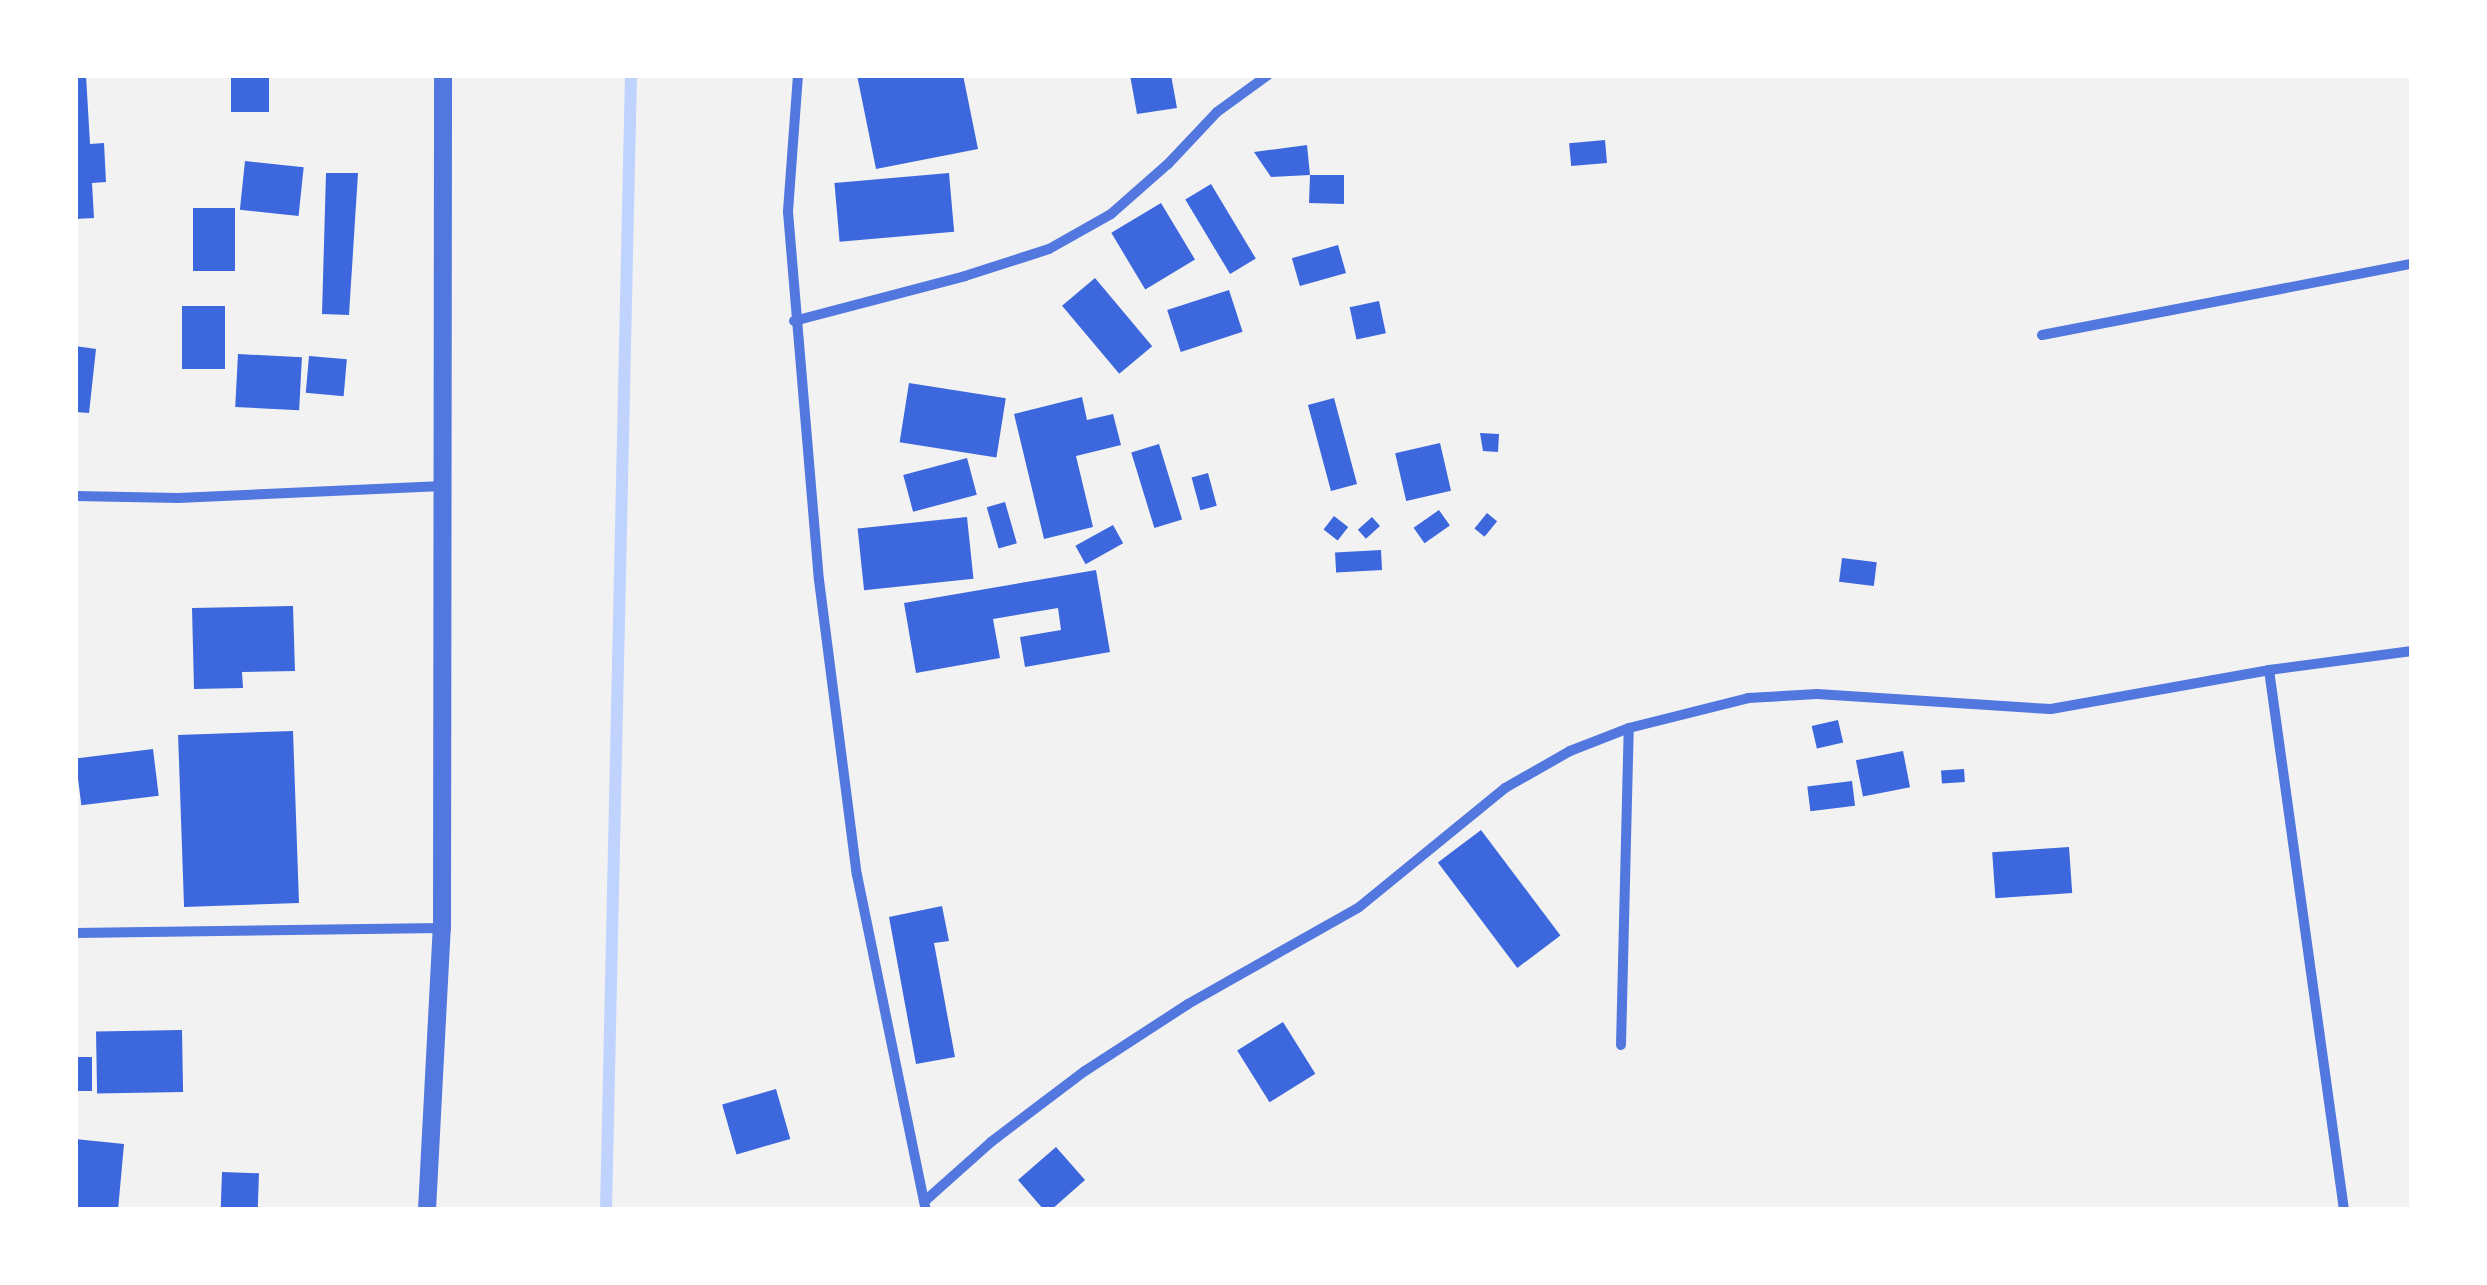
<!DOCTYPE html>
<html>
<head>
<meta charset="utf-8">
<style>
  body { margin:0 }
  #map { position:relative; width:2487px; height:1285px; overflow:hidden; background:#f2f2f2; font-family:Poppins,sans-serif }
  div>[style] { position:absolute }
  .stream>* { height:12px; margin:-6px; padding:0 6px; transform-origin:6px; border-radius:6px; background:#bfd3fe }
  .building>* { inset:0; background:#3d67dc; transform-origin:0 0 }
  .minor>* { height:10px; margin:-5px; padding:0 5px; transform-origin:5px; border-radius:5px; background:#5277de }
  .tertiary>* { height:18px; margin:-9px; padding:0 9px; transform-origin:9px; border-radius:9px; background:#5277de }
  span { translate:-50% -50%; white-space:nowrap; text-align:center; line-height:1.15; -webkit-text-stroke:8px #fff; paint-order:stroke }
  .frame { position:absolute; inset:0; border:78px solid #fff; pointer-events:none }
</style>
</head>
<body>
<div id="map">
  <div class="stream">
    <i style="left:606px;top:1210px;width:1135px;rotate:-88.74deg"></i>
  </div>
  <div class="building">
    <i style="clip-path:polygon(75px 75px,86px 75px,90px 144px,104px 143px,106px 182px,92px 183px,94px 218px,75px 219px)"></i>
    <i style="left:231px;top:75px;width:38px;height:37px"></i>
    <i style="clip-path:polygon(857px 75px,963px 75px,978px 149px,876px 169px)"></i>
    <i style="clip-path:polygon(1130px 75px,1171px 75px,1177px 108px,1137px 114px)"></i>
    <i style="left:1605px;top:140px;width:23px;height:36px;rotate:85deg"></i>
    <i style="clip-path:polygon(1307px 145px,1310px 175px,1344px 175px,1344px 204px,1309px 203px,1310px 175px,1271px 177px,1254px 152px)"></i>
    <i style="left:245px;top:161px;width:59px;height:49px;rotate:6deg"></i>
    <i style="clip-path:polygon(326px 173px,358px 173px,349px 315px,322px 314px)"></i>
    <i style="left:949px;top:173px;width:59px;height:115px;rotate:85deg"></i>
    <i style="left:1211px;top:184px;width:87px;height:30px;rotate:59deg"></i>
    <i style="left:1161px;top:203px;width:66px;height:58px;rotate:59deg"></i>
    <i style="left:193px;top:208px;width:42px;height:63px"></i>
    <i style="left:1338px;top:245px;width:29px;height:48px;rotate:74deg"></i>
    <i style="left:1095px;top:278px;width:89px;height:43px;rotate:50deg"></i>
    <i style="left:1229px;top:290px;width:44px;height:65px;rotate:72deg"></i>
    <i style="left:1379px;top:301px;width:33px;height:30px;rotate:78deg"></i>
    <i style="left:225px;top:306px;width:63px;height:43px;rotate:90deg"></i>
    <i style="clip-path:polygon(75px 346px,96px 349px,89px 413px,75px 412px)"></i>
    <i style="left:238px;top:354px;width:64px;height:53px;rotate:3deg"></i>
    <i style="left:309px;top:356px;width:38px;height:37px;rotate:5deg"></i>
    <i style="left:909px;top:383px;width:98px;height:60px;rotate:9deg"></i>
    <i style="clip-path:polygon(1082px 397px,1087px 420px,1113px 414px,1121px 445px,1076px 456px,1093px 527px,1044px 539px,1014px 414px)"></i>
    <i style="left:1334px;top:398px;width:89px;height:27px;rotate:75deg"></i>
    <i style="clip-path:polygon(1480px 433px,1499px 434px,1498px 452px,1483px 451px)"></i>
    <i style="left:1440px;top:443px;width:49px;height:46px;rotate:77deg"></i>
    <i style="left:1159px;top:444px;width:79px;height:29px;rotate:73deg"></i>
    <i style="left:967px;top:458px;width:38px;height:66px;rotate:75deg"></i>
    <i style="left:1208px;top:473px;width:34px;height:17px;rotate:75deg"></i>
    <i style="left:1005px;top:502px;width:43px;height:19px;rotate:74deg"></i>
    <i style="left:1439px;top:510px;width:19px;height:31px;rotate:55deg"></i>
    <i style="left:1487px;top:513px;width:13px;height:20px;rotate:39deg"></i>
    <i style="left:1334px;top:516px;width:18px;height:17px;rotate:38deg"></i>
    <i style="left:967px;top:517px;width:62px;height:110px;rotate:84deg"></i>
    <i style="left:1372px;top:517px;width:12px;height:19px;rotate:48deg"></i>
    <i style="left:1113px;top:525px;width:21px;height:43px;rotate:61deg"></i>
    <i style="left:1381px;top:550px;width:20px;height:46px;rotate:87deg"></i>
    <i style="left:1842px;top:558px;width:35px;height:24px;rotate:7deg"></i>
    <i style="clip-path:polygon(1096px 570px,1110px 652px,1025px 667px,1020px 637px,1061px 630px,1058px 608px,993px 619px,1000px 658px,916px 673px,904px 603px)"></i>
    <i style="clip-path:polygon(293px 606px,295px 671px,242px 672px,243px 688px,194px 689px,192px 608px)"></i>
    <i style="left:1838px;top:720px;width:23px;height:27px;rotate:77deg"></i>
    <i style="left:293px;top:731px;width:172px;height:115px;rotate:88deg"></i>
    <i style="left:153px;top:749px;width:47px;height:78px;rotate:83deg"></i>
    <i style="left:1903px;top:751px;width:37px;height:48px;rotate:79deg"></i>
    <i style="left:1964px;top:769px;width:13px;height:23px;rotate:86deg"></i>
    <i style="left:1852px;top:781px;width:25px;height:45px;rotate:83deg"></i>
    <i style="left:1481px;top:830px;width:132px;height:54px;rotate:53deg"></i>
    <i style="left:2069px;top:847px;width:46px;height:77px;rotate:86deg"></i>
    <i style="clip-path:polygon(942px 906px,949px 941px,934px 943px,955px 1057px,916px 1064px,889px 917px)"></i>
    <i style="left:1283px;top:1022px;width:61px;height:54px;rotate:58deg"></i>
    <i style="left:182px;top:1030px;width:62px;height:86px;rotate:89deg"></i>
    <i style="left:75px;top:1057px;width:17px;height:34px"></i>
    <i style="left:776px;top:1089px;width:52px;height:56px;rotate:74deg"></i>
    <i style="clip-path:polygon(75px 1139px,124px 1144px,118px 1210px,75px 1210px)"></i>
    <i style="clip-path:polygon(1056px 1147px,1085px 1180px,1051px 1210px,1044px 1210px,1018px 1180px)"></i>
    <i style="left:222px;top:1172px;width:37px;height:38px;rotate:2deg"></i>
  </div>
  <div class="minor">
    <i style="left:798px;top:75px;width:137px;rotate:94.2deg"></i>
    <i style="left:788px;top:212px;width:369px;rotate:85.2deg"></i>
    <i style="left:819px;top:580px;width:297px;rotate:82.7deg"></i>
    <i style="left:857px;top:875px;width:342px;rotate:78.4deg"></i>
    <i style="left:794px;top:321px;width:177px;rotate:-14.7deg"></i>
    <i style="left:965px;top:276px;width:88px;rotate:-17.8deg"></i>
    <i style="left:1049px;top:249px;width:71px;rotate:-29.4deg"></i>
    <i style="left:1111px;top:214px;width:76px;rotate:-41.3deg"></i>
    <i style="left:1168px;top:164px;width:71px;rotate:-46.7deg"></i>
    <i style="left:1217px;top:112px;width:63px;rotate:-36deg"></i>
    <i style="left:2042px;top:335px;width:377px;rotate:-10.9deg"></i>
    <i style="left:75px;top:496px;width:103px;rotate:1.1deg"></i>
    <i style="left:178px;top:498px;width:265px;rotate:-2.6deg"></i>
    <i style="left:2269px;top:670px;width:545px;rotate:82.09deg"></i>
    <i style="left:75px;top:933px;width:367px;rotate:-0.8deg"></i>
    <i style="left:1621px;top:1045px;width:317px;rotate:-88.6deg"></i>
    <i style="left:926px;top:1200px;width:87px;rotate:-41.7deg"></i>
    <i style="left:991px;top:1142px;width:118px;rotate:-37.1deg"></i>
    <i style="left:1085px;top:1071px;width:123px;rotate:-33deg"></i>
    <i style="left:1188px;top:1004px;width:195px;rotate:-29.5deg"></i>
    <i style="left:1358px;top:908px;width:190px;rotate:-39.2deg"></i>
    <i style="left:1505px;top:788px;width:75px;rotate:-29.6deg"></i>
    <i style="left:1570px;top:751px;width:63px;rotate:-21.3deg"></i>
    <i style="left:1629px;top:728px;width:123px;rotate:-14.1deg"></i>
    <i style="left:1748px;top:698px;width:69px;rotate:-3.3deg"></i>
    <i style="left:1817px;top:694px;width:234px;rotate:3.7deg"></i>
    <i style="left:2051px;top:709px;width:221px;rotate:-10.1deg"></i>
    <i style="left:2269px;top:670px;width:144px;rotate:-7.6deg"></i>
  </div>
  <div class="tertiary">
    <i style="left:427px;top:1210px;width:282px;rotate:-87deg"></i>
    <i style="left:442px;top:928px;width:853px;rotate:-89.93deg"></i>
  </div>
  <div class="frame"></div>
</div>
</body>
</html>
